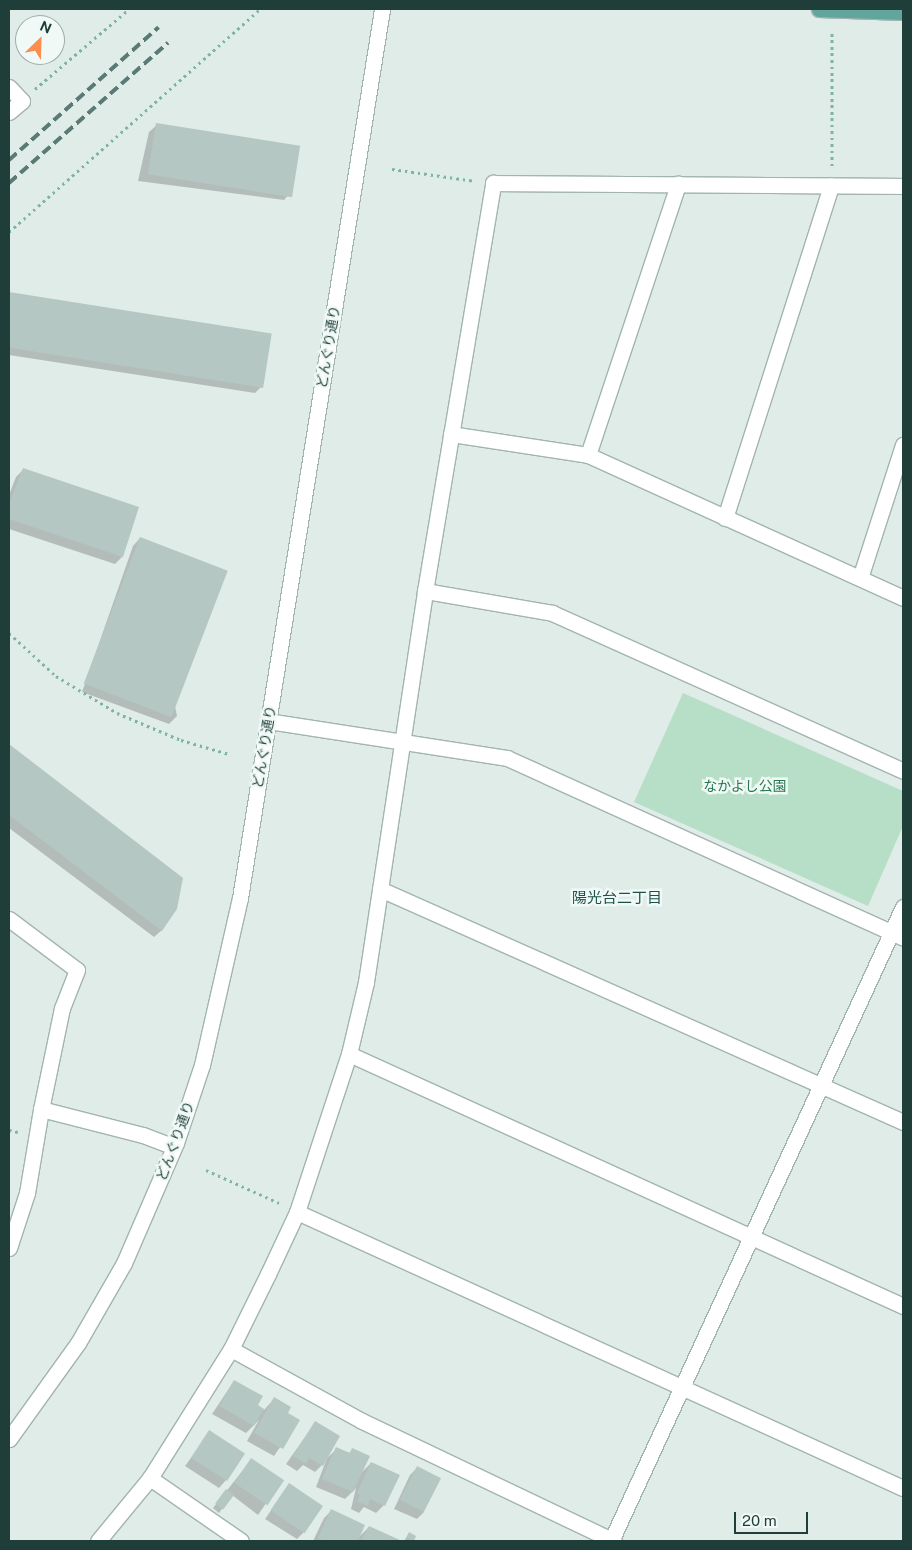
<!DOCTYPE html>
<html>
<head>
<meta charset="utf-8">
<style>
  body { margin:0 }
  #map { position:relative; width:912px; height:1550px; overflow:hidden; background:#e0ece8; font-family:"Public Sans","Noto Sans JP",sans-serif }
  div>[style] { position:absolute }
  .green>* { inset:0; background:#b7dfc7 }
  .shadow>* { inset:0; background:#0003 }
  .building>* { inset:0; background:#b5c7c2; transform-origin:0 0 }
  .path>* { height:3px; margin-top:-1.5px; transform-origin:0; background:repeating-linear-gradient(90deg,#7eb3a8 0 2.5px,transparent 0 6.5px) }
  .roads { filter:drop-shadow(1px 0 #a2b4b0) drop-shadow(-1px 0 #a2b4b0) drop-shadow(0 1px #a2b4b0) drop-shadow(0 -1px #a2b4b0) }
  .pedestrian>* { height:15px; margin:-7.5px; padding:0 7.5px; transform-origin:7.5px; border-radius:7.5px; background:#fff }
  .minor>* { height:15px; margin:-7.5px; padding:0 7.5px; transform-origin:7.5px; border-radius:7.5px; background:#fff }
  .tertiary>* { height:15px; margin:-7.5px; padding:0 7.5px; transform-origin:7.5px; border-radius:7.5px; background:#fff }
  .primary>* { height:15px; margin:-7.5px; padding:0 7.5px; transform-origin:7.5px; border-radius:7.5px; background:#61a69c }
  .rail>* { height:4px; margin-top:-2px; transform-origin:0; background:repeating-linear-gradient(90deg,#5a7a75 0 10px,transparent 0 15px) }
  span { translate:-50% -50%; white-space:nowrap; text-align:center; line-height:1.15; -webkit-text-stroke:5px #f1f9f6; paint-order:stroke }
  .street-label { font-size:14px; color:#1f3e39 }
  .park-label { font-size:14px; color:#26784f }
  .neighbourhood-label { font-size:15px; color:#1a524b }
  .frame { position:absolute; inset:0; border:10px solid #1f3e39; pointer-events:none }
  .north { position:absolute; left:15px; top:15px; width:50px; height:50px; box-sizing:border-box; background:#f1f9f6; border:1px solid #9daeaa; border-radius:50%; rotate:24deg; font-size:14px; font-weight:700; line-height:20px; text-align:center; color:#1f3e39 }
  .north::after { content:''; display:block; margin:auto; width:18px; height:22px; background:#fd8c4d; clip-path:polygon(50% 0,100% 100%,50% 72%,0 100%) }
  .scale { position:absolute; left:734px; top:1512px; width:74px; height:22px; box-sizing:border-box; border:2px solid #1f3e39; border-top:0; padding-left:6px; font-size:15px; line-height:18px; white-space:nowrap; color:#1f3e39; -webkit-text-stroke:4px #f1f9f6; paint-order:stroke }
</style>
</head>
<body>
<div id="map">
  <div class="green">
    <i style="clip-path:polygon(683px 693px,903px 791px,903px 826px,868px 906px,634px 802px)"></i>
  </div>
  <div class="shadow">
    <i style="clip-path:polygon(157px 125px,291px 192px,284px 200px,138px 181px,149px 132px)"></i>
    <i style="clip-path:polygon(9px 293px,270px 336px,262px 386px,255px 393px,9px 355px)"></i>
    <i style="clip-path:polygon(24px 469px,122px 557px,115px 564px,9px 529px,9px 495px,16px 477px)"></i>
    <i style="clip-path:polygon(140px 538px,177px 716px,169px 724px,82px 692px,133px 546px)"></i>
    <i style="clip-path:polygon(9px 746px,182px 878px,162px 930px,154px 937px,9px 828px)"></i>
    <i style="clip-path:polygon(234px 1381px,256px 1406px,264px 1410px,274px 1399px,286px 1414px,298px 1421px,274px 1456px,247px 1441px,259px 1420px,246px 1433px,212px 1414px)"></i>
    <i style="clip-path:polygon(315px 1423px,322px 1465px,315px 1472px,303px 1465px,297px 1471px,286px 1464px)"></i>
    <i style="clip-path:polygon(210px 1432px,226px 1480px,219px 1488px,185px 1466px)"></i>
    <i style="clip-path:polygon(337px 1449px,348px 1454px,353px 1449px,360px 1474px,371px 1463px,384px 1505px,376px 1513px,364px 1507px,359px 1513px,351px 1509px,356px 1488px,345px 1499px,316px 1487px,327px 1458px)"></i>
    <i style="clip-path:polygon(251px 1460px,282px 1480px,258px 1515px,232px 1495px,219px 1513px,213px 1508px)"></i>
    <i style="clip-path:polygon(417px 1468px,424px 1512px,417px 1519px,394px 1509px,410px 1475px)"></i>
    <i style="clip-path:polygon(289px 1485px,304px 1532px,297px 1539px,265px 1519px)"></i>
    <i style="clip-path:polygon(331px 1511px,359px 1537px,369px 1527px,399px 1541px,313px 1541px,324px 1518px)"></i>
    <i style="clip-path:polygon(409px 1534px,415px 1537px,413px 1541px,404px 1541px)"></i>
  </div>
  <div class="building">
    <i style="left:156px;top:123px;width:146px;height:52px;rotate:9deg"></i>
    <i style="left:9px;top:292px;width:266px;height:55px;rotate:9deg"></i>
    <i style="clip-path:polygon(23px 468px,139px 507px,123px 557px,9px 519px,9px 504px)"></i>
    <i style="left:140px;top:537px;width:94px;height:157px;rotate:21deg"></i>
    <i style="clip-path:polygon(9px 744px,183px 878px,177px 909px,162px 931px,9px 815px)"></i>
    <i style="clip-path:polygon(234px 1380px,263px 1396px,258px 1405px,264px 1409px,254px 1426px,219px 1406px)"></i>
    <i style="clip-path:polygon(274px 1397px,291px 1407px,288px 1413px,300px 1420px,283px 1449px,254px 1433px)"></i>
    <i style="clip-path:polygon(315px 1421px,340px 1436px,323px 1466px,309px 1458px,306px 1464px,293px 1456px)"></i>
    <i style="left:209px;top:1430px;width:43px;height:33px;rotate:33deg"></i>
    <i style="clip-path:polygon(336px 1447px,350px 1453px,352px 1448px,370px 1456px,353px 1492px,322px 1479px)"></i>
    <i style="left:251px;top:1458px;width:40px;height:30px;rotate:34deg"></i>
    <i style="clip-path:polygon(371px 1462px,400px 1475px,385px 1506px,370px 1499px,368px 1506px,357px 1501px,360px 1495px,357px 1493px)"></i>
    <i style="left:417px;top:1466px;width:27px;height:38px;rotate:27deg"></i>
    <i style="left:289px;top:1483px;width:41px;height:33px;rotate:34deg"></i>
    <i style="left:226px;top:1489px;width:10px;height:18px;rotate:37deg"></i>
    <i style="clip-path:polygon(331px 1509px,365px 1525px,358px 1541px,324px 1541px,318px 1538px)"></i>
    <i style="clip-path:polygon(369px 1526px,402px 1541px,361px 1541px)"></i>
    <i style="clip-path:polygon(409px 1532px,416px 1536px,414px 1541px,406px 1538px)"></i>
  </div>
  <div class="path">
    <i style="left:35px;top:89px;width:123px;rotate:-40.4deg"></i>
    <i style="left:832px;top:166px;width:134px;rotate:-90deg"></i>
    <i style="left:392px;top:169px;width:84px;rotate:8.2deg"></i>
    <i style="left:9px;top:232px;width:334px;rotate:-41.6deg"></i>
    <i style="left:9px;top:633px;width:64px;rotate:42.5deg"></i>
    <i style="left:56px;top:676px;width:71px;rotate:31.2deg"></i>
    <i style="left:117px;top:713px;width:69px;rotate:22.9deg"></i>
    <i style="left:181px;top:740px;width:50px;rotate:16.3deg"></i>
    <i style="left:9px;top:1130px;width:9px;rotate:13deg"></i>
    <i style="left:206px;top:1170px;width:80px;rotate:24.3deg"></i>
  </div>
  <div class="roads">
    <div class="pedestrian">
      <i style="left:98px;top:1541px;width:82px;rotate:-50.5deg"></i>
    </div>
    <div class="minor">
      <i style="left:9px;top:87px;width:19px;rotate:47deg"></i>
      <i style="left:22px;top:101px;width:17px;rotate:140deg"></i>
      <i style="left:451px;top:434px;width:139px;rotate:8.7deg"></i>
      <i style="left:588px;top:455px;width:346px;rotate:24.4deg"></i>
      <i style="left:588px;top:455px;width:286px;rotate:-71.6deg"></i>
      <i style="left:725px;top:518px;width:349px;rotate:-72.3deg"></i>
      <i style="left:860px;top:578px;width:140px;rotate:-72.1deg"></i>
      <i style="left:425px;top:591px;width:129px;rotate:9.8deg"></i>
      <i style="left:552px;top:613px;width:385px;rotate:24.2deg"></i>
      <i style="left:268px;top:721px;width:242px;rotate:8.8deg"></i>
      <i style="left:507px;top:758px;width:435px;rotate:24.4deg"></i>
      <i style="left:380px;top:889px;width:573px;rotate:24.01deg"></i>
      <i style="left:9px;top:919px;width:85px;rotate:36.9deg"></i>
      <i style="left:77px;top:970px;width:41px;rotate:111.5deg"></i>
      <i style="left:62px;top:1008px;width:103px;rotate:101.7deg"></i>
      <i style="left:41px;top:1109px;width:105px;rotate:14.3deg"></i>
      <i style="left:143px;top:1135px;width:33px;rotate:21deg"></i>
      <i style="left:349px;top:1054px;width:609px;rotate:24.46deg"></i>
      <i style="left:297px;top:1212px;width:666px;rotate:24.49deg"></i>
      <i style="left:9px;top:1248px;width:58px;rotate:-71.9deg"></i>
      <i style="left:27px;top:1193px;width:85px;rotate:-80.5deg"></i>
      <i style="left:231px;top:1349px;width:149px;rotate:28.8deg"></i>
      <i style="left:362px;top:1421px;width:279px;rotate:25.5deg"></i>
      <i style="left:241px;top:1541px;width:111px;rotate:-145.3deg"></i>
      <i style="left:150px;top:1478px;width:152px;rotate:-57.9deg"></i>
      <i style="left:231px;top:1349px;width:84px;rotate:-63.7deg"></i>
      <i style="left:268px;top:1274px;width:68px;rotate:-64.9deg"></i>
      <i style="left:297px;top:1212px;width:166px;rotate:-71.8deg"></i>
      <i style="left:349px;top:1054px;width:74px;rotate:-76.7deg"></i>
      <i style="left:366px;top:982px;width:395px;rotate:-81.4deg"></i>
      <i style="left:425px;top:591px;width:414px;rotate:-80.5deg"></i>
      <i style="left:493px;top:183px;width:410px;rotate:0.4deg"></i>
    </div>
    <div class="tertiary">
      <i style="left:9px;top:1439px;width:118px;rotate:-54.3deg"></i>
      <i style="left:78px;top:1343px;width:92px;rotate:-60.1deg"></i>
      <i style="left:124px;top:1263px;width:131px;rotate:-66.6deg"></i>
      <i style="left:176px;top:1143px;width:82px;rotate:-71.6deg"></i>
      <i style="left:202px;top:1065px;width:171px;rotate:-77.2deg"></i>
      <i style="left:240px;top:898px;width:900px;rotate:-80.92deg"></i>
      <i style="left:611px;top:1541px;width:698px;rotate:-65.27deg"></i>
    </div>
    <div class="primary">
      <i style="left:819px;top:9px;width:84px;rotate:2deg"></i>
    </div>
  </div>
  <div class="rail">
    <i style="left:9px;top:160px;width:200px;rotate:-41.6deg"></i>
    <i style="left:9px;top:183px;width:212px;rotate:-41.4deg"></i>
  </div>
  <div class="street-label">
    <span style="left:328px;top:347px;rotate:-81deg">どんぐり通り</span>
    <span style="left:264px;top:747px;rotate:-81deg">どんぐり通り</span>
    <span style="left:175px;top:1141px;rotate:-70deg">どんぐり通り</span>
  </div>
  <div class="park-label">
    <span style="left:745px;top:786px">なかよし公園</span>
  </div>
  <div class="neighbourhood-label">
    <span style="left:617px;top:898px">陽光台二丁目</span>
  </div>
  <div class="frame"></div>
  <div class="north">N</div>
  <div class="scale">20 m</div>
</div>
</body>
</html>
